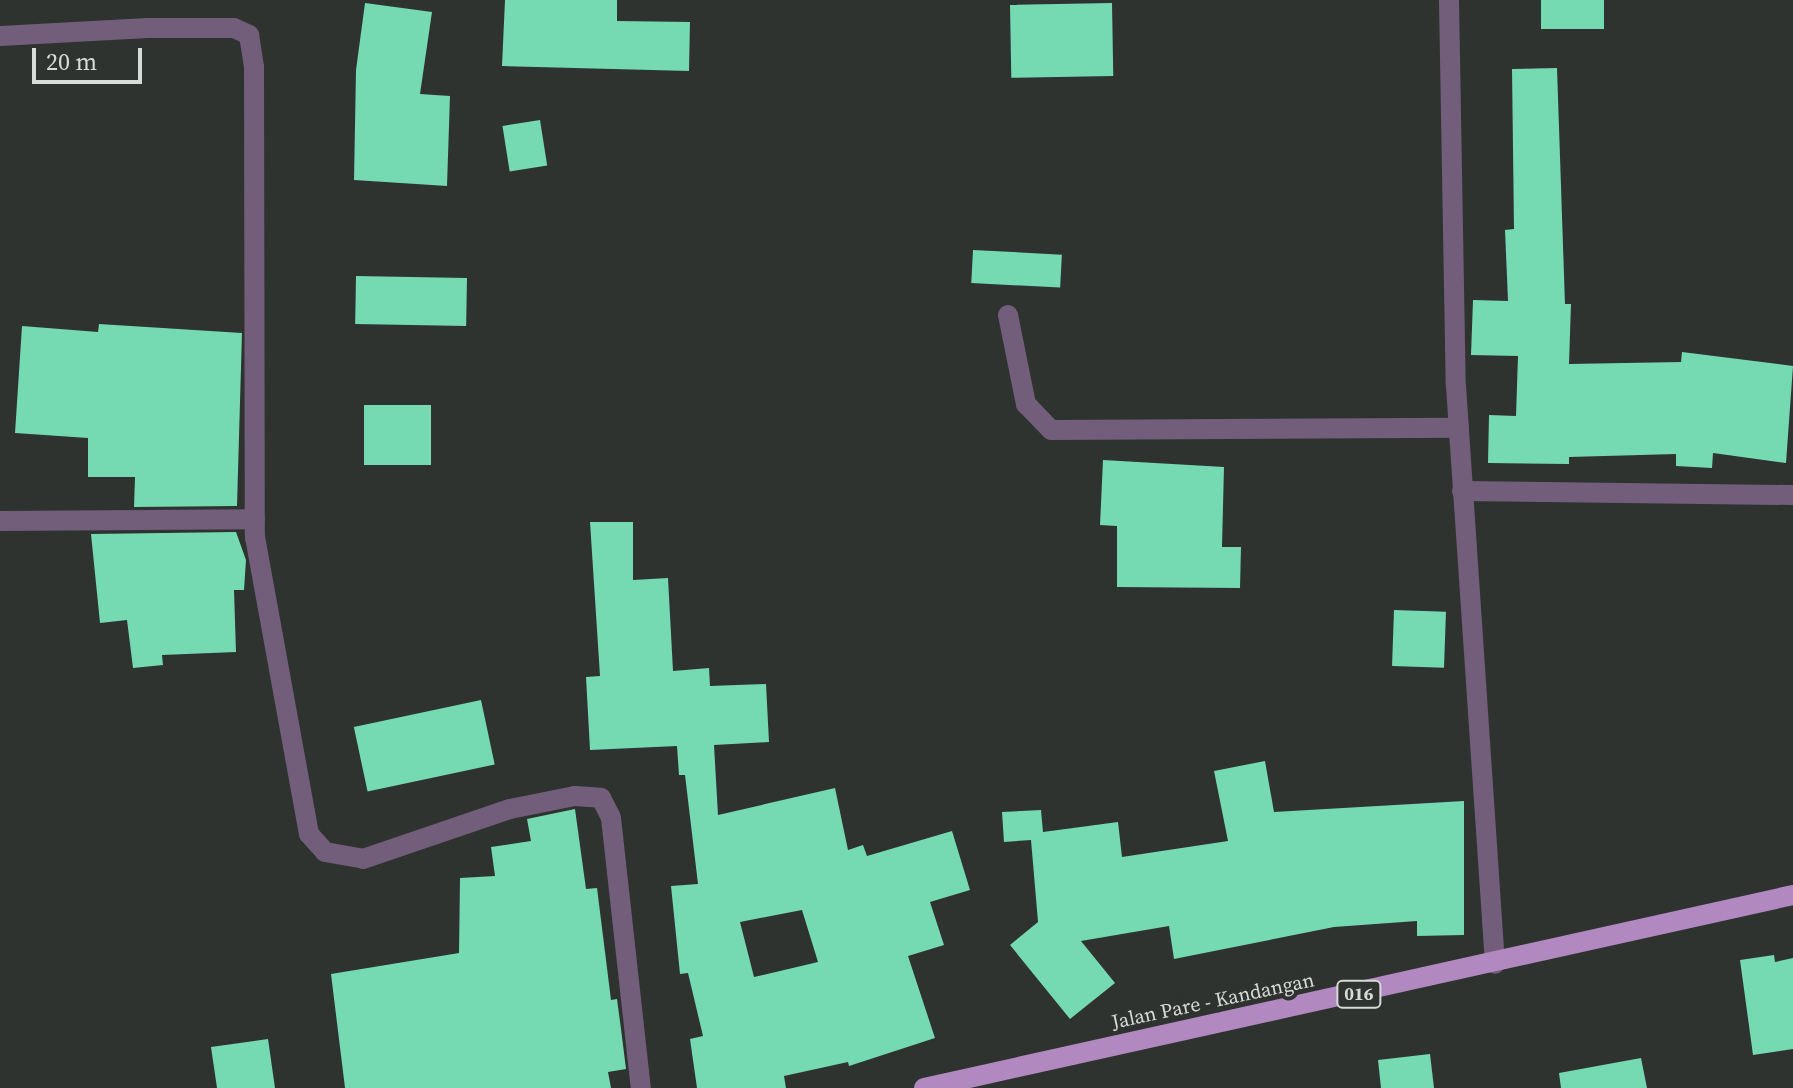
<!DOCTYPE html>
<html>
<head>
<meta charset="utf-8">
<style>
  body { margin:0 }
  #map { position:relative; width:1793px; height:1088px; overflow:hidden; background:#2e3330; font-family:"Source Serif 4",serif }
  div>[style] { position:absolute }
  .building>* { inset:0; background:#75d9b1; transform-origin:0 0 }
  .minor>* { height:20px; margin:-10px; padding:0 10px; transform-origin:10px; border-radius:10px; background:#725e7a }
  .major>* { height:20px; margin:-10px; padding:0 10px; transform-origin:10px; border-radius:10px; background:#b288c1 }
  span { translate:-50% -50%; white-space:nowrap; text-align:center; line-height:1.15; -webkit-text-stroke:8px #2e3330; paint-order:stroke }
  .shield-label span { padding:2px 6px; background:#2e3330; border:2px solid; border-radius:6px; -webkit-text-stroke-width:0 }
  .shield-label { font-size:18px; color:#d7dad9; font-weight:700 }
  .street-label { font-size:20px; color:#d7dad9 }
  .scale { position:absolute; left:32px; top:48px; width:110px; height:36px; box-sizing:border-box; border:4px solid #d7dad9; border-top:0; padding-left:10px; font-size:24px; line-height:28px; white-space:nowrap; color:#d7dad9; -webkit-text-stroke:6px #2e3330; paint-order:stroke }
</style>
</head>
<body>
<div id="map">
  <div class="building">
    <i style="clip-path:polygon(505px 0,617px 0,617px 21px,690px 22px,689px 71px,502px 66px)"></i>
    <i style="left:1541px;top:0;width:63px;height:29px"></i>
    <i style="clip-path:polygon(365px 3px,432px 12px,420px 94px,450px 96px,447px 186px,354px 180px,356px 70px)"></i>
    <i style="left:1112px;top:3px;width:73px;height:102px;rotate:89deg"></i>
    <i style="clip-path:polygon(1557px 68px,1565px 304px,1571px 304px,1569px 364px,1681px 362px,1682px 352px,1793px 366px,1786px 463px,1713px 453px,1712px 468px,1676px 466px,1676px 454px,1569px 457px,1569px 464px,1488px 463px,1489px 415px,1516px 416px,1518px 356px,1471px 355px,1473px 300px,1508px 301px,1505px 230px,1514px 229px,1512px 69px)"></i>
    <i style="left:540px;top:120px;width:46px;height:38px;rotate:81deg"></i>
    <i style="left:973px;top:250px;width:89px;height:33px;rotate:3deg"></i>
    <i style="left:356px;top:276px;width:111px;height:48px;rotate:1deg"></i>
    <i style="clip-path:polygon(99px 324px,242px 333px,237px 506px,134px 507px,135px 477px,88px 477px,88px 438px,15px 433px,22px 326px,98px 332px)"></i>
    <i style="left:364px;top:405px;width:67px;height:60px"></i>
    <i style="clip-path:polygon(1103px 460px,1224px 467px,1222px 547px,1241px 547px,1240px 588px,1117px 587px,1117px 526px,1100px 525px)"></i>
    <i style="clip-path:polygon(evenodd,590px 522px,633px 522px,633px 580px,668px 578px,673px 671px,709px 668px,710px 686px,766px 684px,769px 742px,714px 745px,718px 815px,835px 788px,848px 850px,863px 845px,867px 856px,952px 831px,970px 890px,930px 902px,944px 945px,908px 956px,935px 1038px,849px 1066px,848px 1062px,784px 1076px,786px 1088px,697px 1088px,690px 1039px,703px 1036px,688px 973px,680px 974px,671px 886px,698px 884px,685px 775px,679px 775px,677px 746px,590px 750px,586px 677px,600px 676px,590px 522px,802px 910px,818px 962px,754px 977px,740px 922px,802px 910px)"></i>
    <i style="clip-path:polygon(236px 532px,246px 560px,244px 590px,234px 590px,236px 652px,162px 655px,163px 665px,133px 668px,127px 620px,100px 623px,91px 534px)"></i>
    <i style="left:1394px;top:610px;width:52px;height:56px;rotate:2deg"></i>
    <i style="left:481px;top:700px;width:66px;height:130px;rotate:78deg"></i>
    <i style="clip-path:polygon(1265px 761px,1274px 812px,1464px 801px,1464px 935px,1417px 936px,1417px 921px,1334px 927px,1174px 959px,1169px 926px,1081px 941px,1115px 983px,1070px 1019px,1010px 945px,1038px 922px,1031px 840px,1004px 842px,1002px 812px,1041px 810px,1043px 832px,1118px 822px,1122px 857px,1228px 841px,1214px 771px)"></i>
    <i style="clip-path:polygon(575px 809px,586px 889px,597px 888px,611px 1000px,617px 999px,621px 1029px,626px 1069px,608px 1072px,611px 1088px,345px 1088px,331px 974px,459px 953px,460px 878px,495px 876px,491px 847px,531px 841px,527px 819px)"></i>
    <i style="clip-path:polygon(1774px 955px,1775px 962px,1793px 958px,1793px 1049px,1753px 1055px,1740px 960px)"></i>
    <i style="clip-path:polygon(268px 1039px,275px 1088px,217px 1088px,211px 1047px)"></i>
    <i style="clip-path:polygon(1430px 1054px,1434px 1088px,1381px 1088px,1378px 1060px)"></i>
    <i style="clip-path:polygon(1641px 1058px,1647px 1088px,1561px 1088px,1559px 1073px)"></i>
  </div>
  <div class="minor">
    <i style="left:1449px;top:0;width:386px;rotate:89deg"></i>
    <i style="left:1456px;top:386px;width:579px;rotate:86.14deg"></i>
    <i style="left:0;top:36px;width:148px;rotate:-3.1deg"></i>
    <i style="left:148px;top:28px;width:86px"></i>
    <i style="left:234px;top:28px;width:17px;rotate:25deg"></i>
    <i style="left:249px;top:35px;width:32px;rotate:81deg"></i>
    <i style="left:254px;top:67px;width:470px;rotate:89.9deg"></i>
    <i style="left:255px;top:537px;width:302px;rotate:79.7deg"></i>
    <i style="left:309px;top:834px;width:24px;rotate:48deg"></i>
    <i style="left:325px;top:852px;width:39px;rotate:10deg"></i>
    <i style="left:363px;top:859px;width:155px;rotate:-18.8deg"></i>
    <i style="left:510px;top:809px;width:66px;rotate:-11.3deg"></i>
    <i style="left:575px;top:796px;width:26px;rotate:4deg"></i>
    <i style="left:601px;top:798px;width:22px;rotate:63deg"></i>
    <i style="left:611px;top:818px;width:272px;rotate:83.7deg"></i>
    <i style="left:1008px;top:315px;width:91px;rotate:78.6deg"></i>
    <i style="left:1026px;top:404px;width:36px;rotate:46deg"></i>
    <i style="left:1051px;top:430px;width:408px;rotate:-0.3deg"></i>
    <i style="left:1462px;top:491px;width:331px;rotate:0.7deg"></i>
    <i style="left:0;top:521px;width:255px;rotate:-0.4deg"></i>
  </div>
  <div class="major">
    <i style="left:924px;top:1088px;width:890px;rotate:-12.52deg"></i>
  </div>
  <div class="shield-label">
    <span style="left:1359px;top:994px">016</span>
  </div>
  <div class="street-label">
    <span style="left:1213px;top:1001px;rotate:-12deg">Jalan Pare - Kandangan</span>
  </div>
  <div class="scale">20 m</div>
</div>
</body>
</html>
